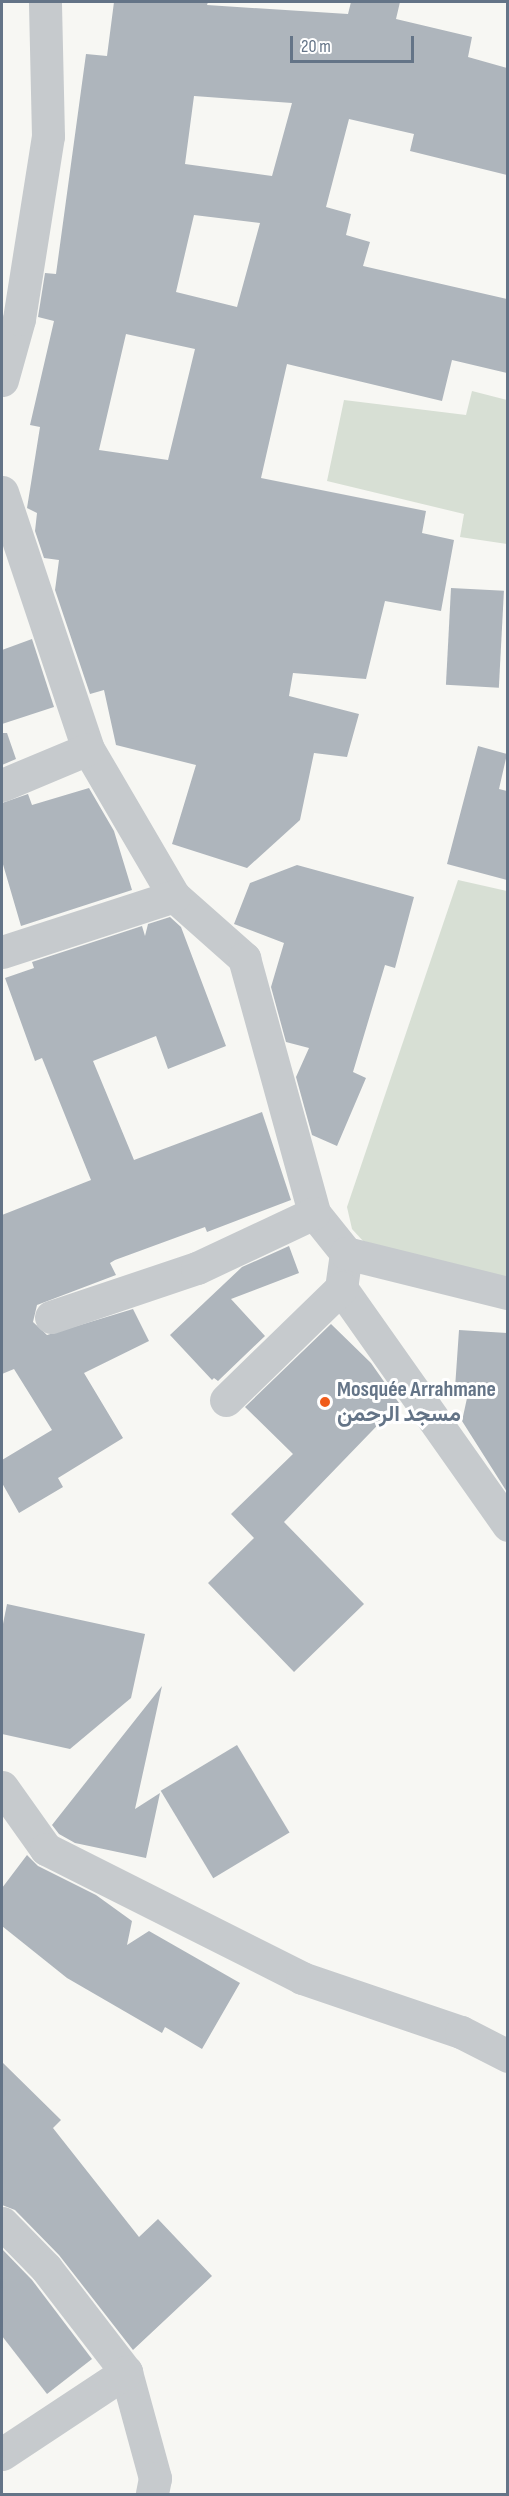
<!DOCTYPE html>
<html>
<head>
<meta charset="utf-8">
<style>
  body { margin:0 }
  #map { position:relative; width:509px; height:2496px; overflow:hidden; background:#f7f7f3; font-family:"Sofia Sans Condensed",Vazirmatn,sans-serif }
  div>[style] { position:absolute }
  .green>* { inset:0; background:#d7dfd4 }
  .building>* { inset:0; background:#aeb5bc; transform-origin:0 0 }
  .minor>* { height:33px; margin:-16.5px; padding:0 16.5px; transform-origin:16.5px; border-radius:16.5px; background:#c6cacd }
  .dots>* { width:16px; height:16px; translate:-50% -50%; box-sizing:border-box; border:3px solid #fff; border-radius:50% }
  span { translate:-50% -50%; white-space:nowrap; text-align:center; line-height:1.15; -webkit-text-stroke:6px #fff; paint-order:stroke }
  .poi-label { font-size:22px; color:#647487; font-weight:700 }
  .left { translate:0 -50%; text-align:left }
  .frame { position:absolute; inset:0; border:3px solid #647487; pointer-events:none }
  .scale { position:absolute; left:290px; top:36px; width:124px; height:27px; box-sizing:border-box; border:3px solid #647487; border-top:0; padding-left:8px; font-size:18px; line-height:21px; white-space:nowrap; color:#647487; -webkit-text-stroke:4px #fff; paint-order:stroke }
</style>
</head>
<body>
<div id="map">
  <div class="green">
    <i style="clip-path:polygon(472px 391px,507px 400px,507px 544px,460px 537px,464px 514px,327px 481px,344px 400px,466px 415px)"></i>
    <i style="clip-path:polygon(458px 880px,507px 891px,507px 1285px,363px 1241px,352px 1229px,347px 1207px)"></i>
  </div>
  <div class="building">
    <i style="clip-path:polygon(evenodd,114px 2px,208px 2px,207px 5px,348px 14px,351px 2px,400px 2px,396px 19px,472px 37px,468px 57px,507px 68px,507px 175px,410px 151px,414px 134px,349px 119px,326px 207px,351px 214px,346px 235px,370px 242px,363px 266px,507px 299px,507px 373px,452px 360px,442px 401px,287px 364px,261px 478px,426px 511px,422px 533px,454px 540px,441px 611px,385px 601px,366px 679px,293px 673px,289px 696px,359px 714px,347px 757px,314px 753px,300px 820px,247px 868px,172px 844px,196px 765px,116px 745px,104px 690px,90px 694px,55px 590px,59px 560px,44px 558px,35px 531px,37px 513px,27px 508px,40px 427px,30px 425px,54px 321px,38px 317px,45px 273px,56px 274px,86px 54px,107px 56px,114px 2px,194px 96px,292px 103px,272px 176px,185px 164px,194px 96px,114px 2px,194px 215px,260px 223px,237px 307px,176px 292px,194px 215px,114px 2px,126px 334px,195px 349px,168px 460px,99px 450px,126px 334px)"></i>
    <i style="left:451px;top:588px;width:53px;height:97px;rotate:3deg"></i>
    <i style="clip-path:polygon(32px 639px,54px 707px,2px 724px,2px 650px)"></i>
    <i style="clip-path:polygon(2px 733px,7px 733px,16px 759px,2px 765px)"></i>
    <i style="clip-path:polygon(478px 746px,507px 754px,499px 789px,507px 791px,507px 880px,447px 864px)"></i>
    <i style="clip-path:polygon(89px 788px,114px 831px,132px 890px,21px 926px,2px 861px,2px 803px,28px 794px,32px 805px)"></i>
    <i style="clip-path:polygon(297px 865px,414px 897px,395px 968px,385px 965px,353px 1072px,366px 1078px,337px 1146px,312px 1135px,296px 1077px,309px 1048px,286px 1042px,271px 987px,284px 943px,234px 924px,250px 883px)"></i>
    <i style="clip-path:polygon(170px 917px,181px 927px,226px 1046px,168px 1069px,156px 1036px,93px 1061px,134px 1160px,262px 1112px,291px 1200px,207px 1232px,205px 1227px,115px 1260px,110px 1263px,116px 1275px,37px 1305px,33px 1322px,47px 1335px,133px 1309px,149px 1341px,84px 1373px,123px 1438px,58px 1478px,63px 1487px,19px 1513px,2px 1483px,2px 1460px,52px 1430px,14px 1369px,2px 1374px,2px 1215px,91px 1180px,42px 1058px,35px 1061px,5px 978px,34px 968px,32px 962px,142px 926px,145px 936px,148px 924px)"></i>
    <i style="clip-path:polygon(289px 1246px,299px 1273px,231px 1299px,265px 1336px,218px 1381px,214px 1378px,212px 1380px,170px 1335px,242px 1267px)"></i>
    <i style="clip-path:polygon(331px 1324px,371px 1363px,399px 1403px,284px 1522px,364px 1604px,294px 1672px,208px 1583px,254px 1538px,231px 1514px,293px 1454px,245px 1407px)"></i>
    <i style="clip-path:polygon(459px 1330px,507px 1333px,507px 1492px,462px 1421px,469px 1389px,455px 1388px)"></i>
    <i style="clip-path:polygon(7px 1604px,145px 1634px,131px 1698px,70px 1749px,2px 1734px,2px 1629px)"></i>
    <i style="clip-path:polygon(162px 1686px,135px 1809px,160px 1793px,146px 1858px,75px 1843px,59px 1834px,52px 1825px)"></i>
    <i style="left:237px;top:1745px;width:102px;height:89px;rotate:59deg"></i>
    <i style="clip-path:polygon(27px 1855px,38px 1866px,96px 1895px,132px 1921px,127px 1945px,149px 1931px,240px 1983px,202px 2049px,165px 2027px,162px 2033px,67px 1978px,2px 1926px,2px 1888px)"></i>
    <i style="clip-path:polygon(2px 2062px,61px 2120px,53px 2128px,139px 2237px,158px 2219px,212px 2276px,133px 2350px,59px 2255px,15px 2210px,2px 2205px)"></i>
    <i style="clip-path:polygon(2px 2249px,32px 2280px,92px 2359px,47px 2394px,2px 2336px)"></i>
  </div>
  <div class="minor">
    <i style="left:2px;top:380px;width:63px;rotate:-74.4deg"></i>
    <i style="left:19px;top:319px;width:185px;rotate:-81deg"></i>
    <i style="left:48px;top:136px;width:134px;rotate:-91.3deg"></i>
    <i style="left:2px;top:492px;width:271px;rotate:71.5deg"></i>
    <i style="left:88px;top:749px;width:170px;rotate:59.7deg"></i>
    <i style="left:174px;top:896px;width:94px;rotate:41.5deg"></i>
    <i style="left:244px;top:958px;width:264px;rotate:74.6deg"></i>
    <i style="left:314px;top:1213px;width:51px;rotate:51.3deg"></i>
    <i style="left:346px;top:1253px;width:35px;rotate:98deg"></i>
    <i style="left:341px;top:1288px;width:290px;rotate:54.8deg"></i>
    <i style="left:2px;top:785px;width:93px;rotate:-22.7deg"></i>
    <i style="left:2px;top:952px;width:181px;rotate:-18deg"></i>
    <i style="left:346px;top:1253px;width:167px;rotate:13.9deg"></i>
    <i style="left:51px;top:1317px;width:154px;rotate:-18.6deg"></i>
    <i style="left:197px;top:1268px;width:129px;rotate:-25.2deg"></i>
    <i style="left:226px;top:1400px;width:161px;rotate:-44.2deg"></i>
    <i style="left:2px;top:1787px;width:76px;rotate:54.6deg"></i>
    <i style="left:46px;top:1849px;width:287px;rotate:26.7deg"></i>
    <i style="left:302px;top:1978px;width:168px;rotate:18.8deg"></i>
    <i style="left:461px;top:2032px;width:53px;rotate:27.1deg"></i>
    <i style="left:2px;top:2223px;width:63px;rotate:45.6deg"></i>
    <i style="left:46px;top:2268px;width:131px;rotate:52.4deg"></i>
    <i style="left:126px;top:2372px;width:110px;rotate:74.7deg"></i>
    <i style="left:155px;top:2478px;width:16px;rotate:101deg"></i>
    <i style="left:2px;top:2454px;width:149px;rotate:-33.5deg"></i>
  </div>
  <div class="dots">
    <i style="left:325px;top:1402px;background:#f05c1b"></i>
  </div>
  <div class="poi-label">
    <span class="left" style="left:337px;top:1402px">Mosquée Arrahmane<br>مسجد الرحمن</span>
  </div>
  <div class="frame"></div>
  <div class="scale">20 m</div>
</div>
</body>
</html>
